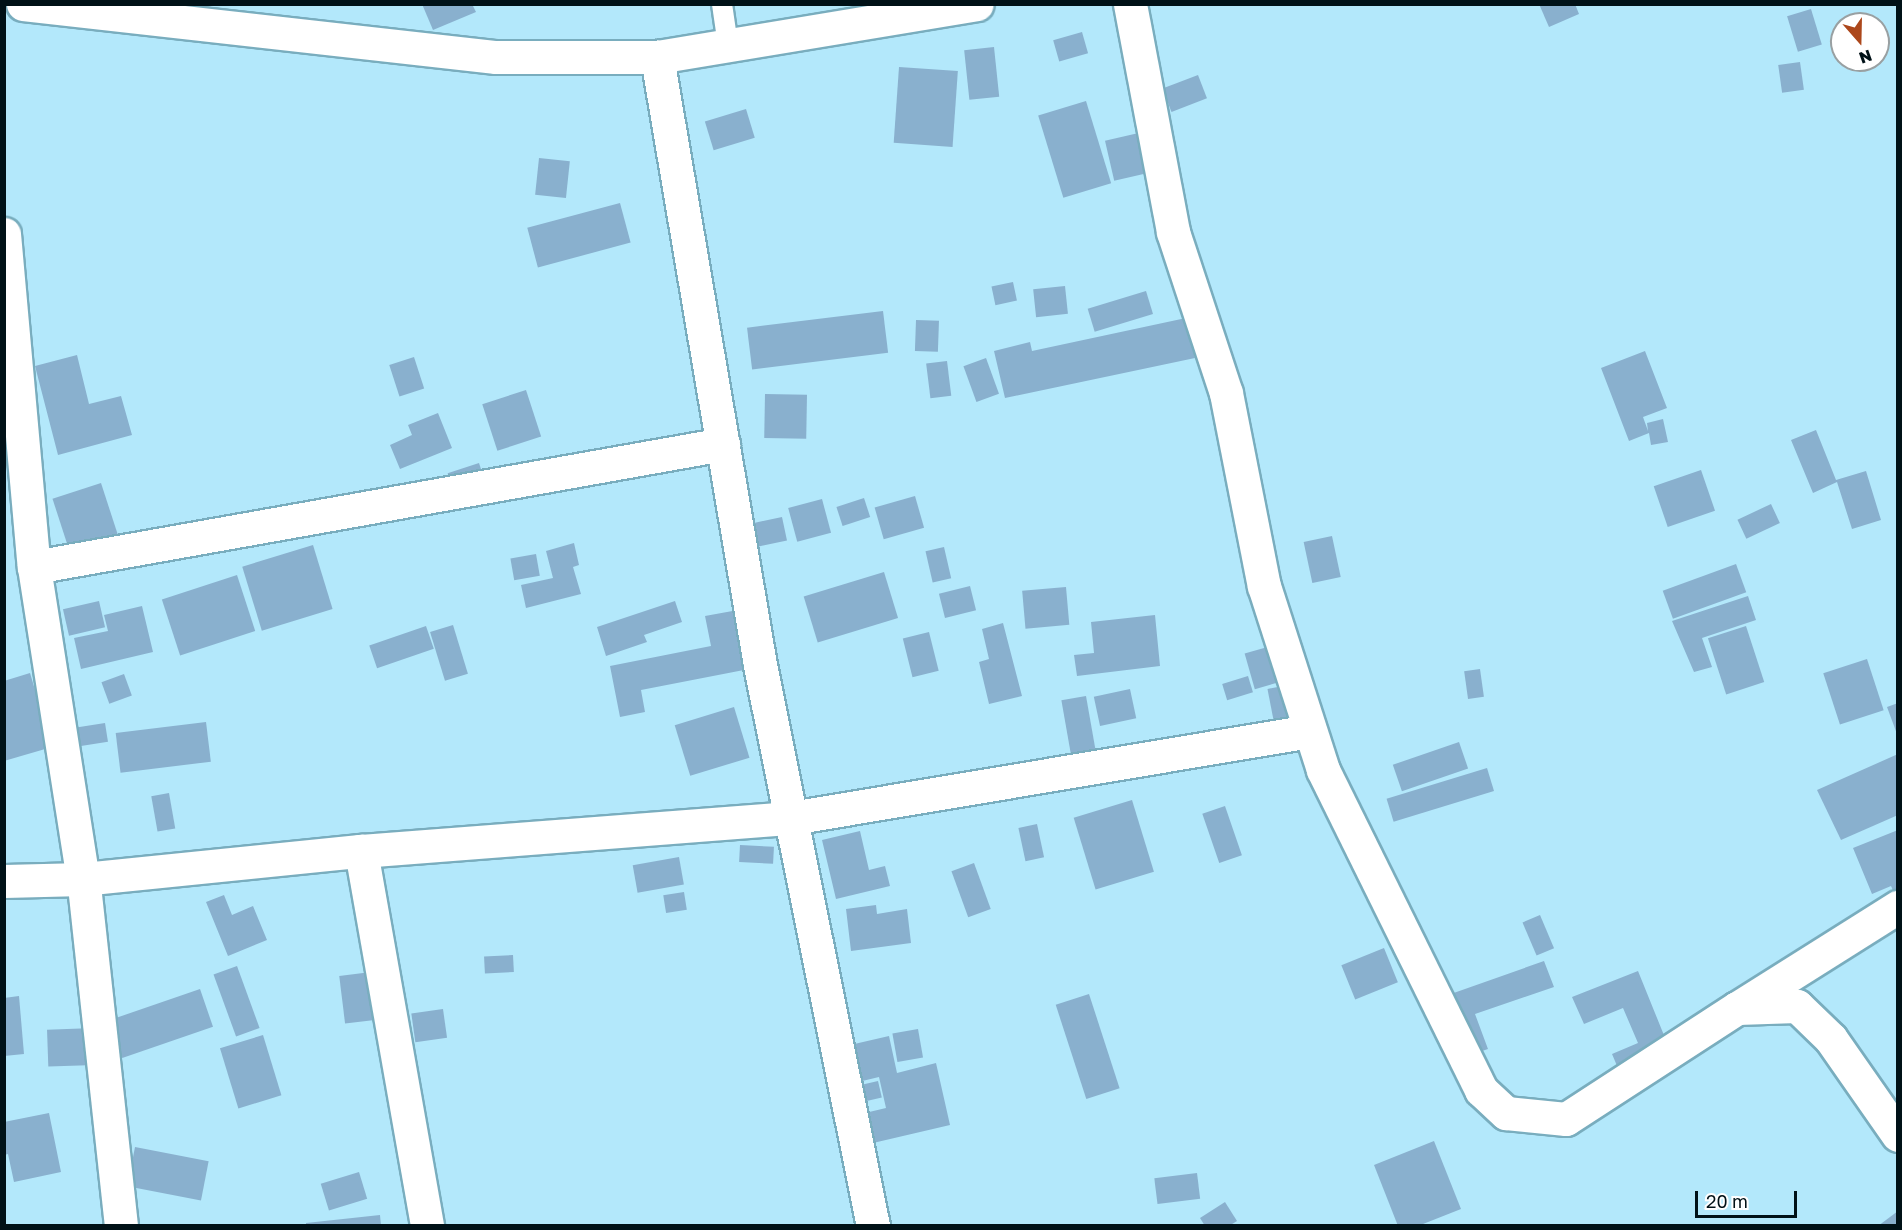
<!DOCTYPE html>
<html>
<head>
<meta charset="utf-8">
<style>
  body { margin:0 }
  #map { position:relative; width:1902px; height:1230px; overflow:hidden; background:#b3e8fb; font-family:"Golos Text",sans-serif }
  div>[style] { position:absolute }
  .building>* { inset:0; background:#89b0ce; transform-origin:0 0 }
  .roads { filter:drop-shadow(2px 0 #79adbe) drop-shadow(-2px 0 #79adbe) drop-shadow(0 2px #79adbe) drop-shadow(0 -2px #79adbe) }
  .service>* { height:20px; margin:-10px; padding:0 10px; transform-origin:10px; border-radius:10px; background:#fff }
  .minor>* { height:33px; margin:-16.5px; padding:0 16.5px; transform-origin:16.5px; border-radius:16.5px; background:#fff }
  span { translate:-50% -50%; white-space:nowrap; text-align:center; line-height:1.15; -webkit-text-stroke:5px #fff; paint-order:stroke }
  .frame { position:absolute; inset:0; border:6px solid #001117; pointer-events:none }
  .north { position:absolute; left:1830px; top:12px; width:60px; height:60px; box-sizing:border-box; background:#fff; border:2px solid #99a0a2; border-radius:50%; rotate:160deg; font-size:16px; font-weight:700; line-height:24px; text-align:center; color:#001117 }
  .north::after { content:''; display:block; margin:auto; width:21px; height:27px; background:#ac471b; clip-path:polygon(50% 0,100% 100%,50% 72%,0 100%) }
  .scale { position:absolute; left:1695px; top:1191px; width:102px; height:27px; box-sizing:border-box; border:3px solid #001117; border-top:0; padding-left:8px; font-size:18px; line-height:21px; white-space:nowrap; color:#001117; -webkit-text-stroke:4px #fff; paint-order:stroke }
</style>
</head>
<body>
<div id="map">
  <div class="building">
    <i style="clip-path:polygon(422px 4px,472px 4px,476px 12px,433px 30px)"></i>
    <i style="clip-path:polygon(1539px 4px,1575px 4px,1579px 14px,1549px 27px)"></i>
    <i style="left:1811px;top:9px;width:37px;height:25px;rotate:73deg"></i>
    <i style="left:1082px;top:32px;width:22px;height:30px;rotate:74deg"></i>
    <i style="left:994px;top:47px;width:50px;height:30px;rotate:84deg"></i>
    <i style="left:1800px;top:62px;width:28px;height:22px;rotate:82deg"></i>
    <i style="left:899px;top:67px;width:59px;height:76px;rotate:4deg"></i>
    <i style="left:1198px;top:75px;width:25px;height:38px;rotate:69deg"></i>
    <i style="left:1086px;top:101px;width:86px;height:50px;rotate:73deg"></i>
    <i style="left:746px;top:109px;width:30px;height:43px;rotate:73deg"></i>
    <i style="left:1143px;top:132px;width:41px;height:39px;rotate:77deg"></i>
    <i style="left:539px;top:158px;width:31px;height:37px;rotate:6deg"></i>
    <i style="left:620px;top:203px;width:41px;height:96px;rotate:75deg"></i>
    <i style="left:1013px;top:282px;width:19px;height:22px;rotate:78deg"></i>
    <i style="left:1065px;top:286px;width:28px;height:32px;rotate:84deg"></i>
    <i style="left:1146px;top:291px;width:24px;height:61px;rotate:73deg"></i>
    <i style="left:883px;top:311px;width:42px;height:137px;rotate:83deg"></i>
    <i style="clip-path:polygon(1186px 318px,1195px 358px,1005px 398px,994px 351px,1030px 342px,1032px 351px)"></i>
    <i style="left:916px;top:320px;width:23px;height:31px;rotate:2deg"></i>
    <i style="clip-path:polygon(1645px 351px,1667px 408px,1643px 417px,1648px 431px,1647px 423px,1663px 419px,1668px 442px,1651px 445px,1649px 433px,1629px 441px,1601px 368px)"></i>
    <i style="clip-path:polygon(77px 355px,89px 404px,121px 396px,132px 435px,58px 455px,35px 366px)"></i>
    <i style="left:414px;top:357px;width:33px;height:26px;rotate:72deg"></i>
    <i style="left:986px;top:358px;width:38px;height:24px;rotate:70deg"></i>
    <i style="left:947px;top:361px;width:35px;height:21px;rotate:83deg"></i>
    <i style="left:526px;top:390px;width:49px;height:46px;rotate:72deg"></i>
    <i style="left:765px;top:394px;width:42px;height:44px;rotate:1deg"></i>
    <i style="clip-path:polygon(438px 413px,452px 448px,400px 469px,390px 445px,412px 435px,408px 425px)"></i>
    <i style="clip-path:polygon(1816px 430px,1836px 480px,1866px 471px,1881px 520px,1852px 529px,1837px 482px,1813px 493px,1791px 440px)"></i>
    <i style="left:479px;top:463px;width:20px;height:33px;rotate:72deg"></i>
    <i style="left:1701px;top:470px;width:43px;height:50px;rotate:71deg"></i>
    <i style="left:101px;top:483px;width:69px;height:51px;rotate:72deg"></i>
    <i style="left:915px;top:496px;width:33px;height:42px;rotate:74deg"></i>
    <i style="left:864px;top:498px;width:20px;height:29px;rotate:72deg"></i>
    <i style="left:822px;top:499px;width:35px;height:35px;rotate:75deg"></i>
    <i style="left:1771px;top:504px;width:21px;height:37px;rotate:65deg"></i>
    <i style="left:782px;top:517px;width:24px;height:31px;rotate:78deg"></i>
    <i style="left:1332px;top:536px;width:42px;height:29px;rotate:78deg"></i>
    <i style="clip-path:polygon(574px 543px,579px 565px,573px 567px,581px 594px,526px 608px,521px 585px,553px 578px,546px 551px)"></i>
    <i style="left:313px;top:545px;width:67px;height:74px;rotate:73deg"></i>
    <i style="left:944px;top:547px;width:32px;height:19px;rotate:77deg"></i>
    <i style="left:536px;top:554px;width:22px;height:26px;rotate:80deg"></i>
    <i style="left:1736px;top:564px;width:30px;height:78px;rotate:70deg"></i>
    <i style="left:884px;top:572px;width:48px;height:84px;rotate:73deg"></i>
    <i style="left:237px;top:575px;width:59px;height:79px;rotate:72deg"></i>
    <i style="left:970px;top:586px;width:25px;height:32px;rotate:76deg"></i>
    <i style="left:1066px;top:587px;width:38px;height:44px;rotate:85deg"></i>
    <i style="clip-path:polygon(1748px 596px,1756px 620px,1702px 638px,1712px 667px,1694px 672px,1672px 621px)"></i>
    <i style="left:99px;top:601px;width:27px;height:37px;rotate:77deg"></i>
    <i style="clip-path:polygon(675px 601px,682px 622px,644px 635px,647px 642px,606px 656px,597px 627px)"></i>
    <i style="clip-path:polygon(142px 606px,153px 652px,81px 669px,74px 638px,108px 631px,104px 615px)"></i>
    <i style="clip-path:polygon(738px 610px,749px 669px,641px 690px,645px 712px,620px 717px,610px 666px,711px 646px,705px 616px)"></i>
    <i style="clip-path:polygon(1155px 615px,1160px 666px,1077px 676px,1074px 655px,1094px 653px,1091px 622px)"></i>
    <i style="clip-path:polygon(1003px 623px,1022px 696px,989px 704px,979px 662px,989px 659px,982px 629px)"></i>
    <i style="left:453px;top:625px;width:51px;height:24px;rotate:73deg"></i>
    <i style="left:426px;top:626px;width:24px;height:60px;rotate:71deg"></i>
    <i style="left:1746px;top:626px;width:59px;height:40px;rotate:72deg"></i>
    <i style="left:929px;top:632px;width:40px;height:27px;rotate:76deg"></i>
    <i style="left:1285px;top:642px;width:37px;height:42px;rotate:74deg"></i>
    <i style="left:1867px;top:659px;width:54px;height:46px;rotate:72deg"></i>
    <i style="left:1480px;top:669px;width:28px;height:16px;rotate:82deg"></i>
    <i style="clip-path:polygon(30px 673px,52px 747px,4px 761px,4px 681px)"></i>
    <i style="left:124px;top:674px;width:23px;height:24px;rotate:70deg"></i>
    <i style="left:1248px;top:676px;width:17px;height:27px;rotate:73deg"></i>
    <i style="left:1293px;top:684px;width:51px;height:26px;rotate:79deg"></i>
    <i style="left:1130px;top:689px;width:30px;height:37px;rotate:78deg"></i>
    <i style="left:1086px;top:696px;width:78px;height:25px;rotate:80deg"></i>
    <i style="clip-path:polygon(1898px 703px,1898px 734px,1897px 734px,1887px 707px)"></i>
    <i style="left:734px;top:707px;width:53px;height:62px;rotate:73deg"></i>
    <i style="left:206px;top:722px;width:40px;height:91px;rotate:83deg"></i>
    <i style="left:105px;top:723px;width:19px;height:29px;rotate:81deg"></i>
    <i style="left:1459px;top:742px;width:28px;height:70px;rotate:71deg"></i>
    <i style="clip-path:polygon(1898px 754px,1898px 815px,1841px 840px,1817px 790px)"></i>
    <i style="left:1487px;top:768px;width:24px;height:105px;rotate:73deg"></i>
    <i style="left:169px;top:793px;width:36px;height:18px;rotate:80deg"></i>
    <i style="left:1132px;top:800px;width:75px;height:61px;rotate:73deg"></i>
    <i style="left:1225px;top:806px;width:52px;height:24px;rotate:71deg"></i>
    <i style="left:1037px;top:824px;width:34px;height:19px;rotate:78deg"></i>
    <i style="clip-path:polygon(1898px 830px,1898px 901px,1891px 886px,1872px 894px,1853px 848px)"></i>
    <i style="clip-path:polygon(860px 831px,869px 870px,885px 866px,890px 886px,836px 899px,822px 840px)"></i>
    <i style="left:740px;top:845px;width:34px;height:17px;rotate:3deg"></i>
    <i style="left:679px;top:857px;width:28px;height:47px;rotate:80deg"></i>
    <i style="left:974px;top:863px;width:49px;height:24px;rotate:70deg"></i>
    <i style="left:684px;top:892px;width:18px;height:21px;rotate:81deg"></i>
    <i style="clip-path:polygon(224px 895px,232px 915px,253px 906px,267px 940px,228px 956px,206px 902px)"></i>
    <i style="clip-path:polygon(876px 905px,877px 914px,907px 909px,911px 943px,851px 951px,846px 909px)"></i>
    <i style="left:1540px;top:915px;width:36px;height:19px;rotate:67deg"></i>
    <i style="left:1384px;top:948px;width:37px;height:46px;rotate:68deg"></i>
    <i style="left:513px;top:955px;width:17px;height:29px;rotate:87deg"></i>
    <i style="clip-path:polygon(1544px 961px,1554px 987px,1475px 1014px,1488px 1049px,1470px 1055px,1448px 995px)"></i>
    <i style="left:237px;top:966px;width:66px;height:25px;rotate:70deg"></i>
    <i style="clip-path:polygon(1638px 971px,1674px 1060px,1623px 1080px,1612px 1054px,1638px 1043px,1623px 1008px,1584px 1024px,1572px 997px)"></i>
    <i style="left:371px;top:972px;width:48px;height:32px;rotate:83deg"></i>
    <i style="left:200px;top:989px;width:40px;height:96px;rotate:71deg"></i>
    <i style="left:1089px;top:994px;width:99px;height:35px;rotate:72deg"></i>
    <i style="clip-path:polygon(19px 996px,24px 1054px,4px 1056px,4px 998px)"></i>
    <i style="left:443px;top:1009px;width:29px;height:32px;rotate:82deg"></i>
    <i style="left:94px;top:1028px;width:37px;height:47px;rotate:88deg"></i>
    <i style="left:918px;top:1029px;width:29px;height:26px;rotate:80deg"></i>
    <i style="left:263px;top:1035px;width:63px;height:45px;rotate:73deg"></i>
    <i style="clip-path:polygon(889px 1036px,897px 1073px,936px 1063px,950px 1125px,873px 1143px,865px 1113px,886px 1108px,879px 1077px,858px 1082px,850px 1045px)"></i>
    <i style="left:878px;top:1081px;width:17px;height:30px;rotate:77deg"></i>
    <i style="clip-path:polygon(49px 1113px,61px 1172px,14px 1182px,8px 1154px,4px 1155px,4px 1122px)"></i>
    <i style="clip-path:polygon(1434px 1141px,1461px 1209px,1418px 1226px,1398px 1226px,1374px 1165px)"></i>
    <i style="left:135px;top:1147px;width:75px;height:40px;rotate:11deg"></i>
    <i style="left:359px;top:1172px;width:28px;height:40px;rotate:73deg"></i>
    <i style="left:1197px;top:1173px;width:26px;height:43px;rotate:83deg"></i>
    <i style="clip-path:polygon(1225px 1202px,1237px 1221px,1229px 1226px,1205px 1226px,1200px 1218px)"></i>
    <i style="clip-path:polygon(1898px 1211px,1898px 1226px,1878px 1226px)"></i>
    <i style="clip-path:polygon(380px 1215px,381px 1226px,306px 1226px,306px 1223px)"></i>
  </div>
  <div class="roads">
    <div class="service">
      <i style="left:722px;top:4px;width:41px;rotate:81.7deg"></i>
    </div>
    <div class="minor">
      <i style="left:23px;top:4px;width:476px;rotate:6.4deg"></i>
      <i style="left:496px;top:57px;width:161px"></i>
      <i style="left:1130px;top:4px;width:232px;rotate:79.3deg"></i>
      <i style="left:1173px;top:232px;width:169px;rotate:71.8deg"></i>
      <i style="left:1226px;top:393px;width:197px;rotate:78.9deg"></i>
      <i style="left:1264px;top:586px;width:193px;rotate:72.2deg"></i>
      <i style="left:1323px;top:770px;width:357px;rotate:63.7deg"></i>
      <i style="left:1481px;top:1090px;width:34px;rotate:43deg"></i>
      <i style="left:1506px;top:1113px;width:60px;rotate:5.7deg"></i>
      <i style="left:1566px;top:1119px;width:204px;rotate:-33deg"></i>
      <i style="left:1737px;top:1008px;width:60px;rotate:-1.9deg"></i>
      <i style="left:1797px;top:1006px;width:47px;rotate:44.1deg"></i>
      <i style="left:1831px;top:1039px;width:117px;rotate:55.1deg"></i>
      <i style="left:4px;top:234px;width:334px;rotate:84.9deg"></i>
      <i style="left:34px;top:567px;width:316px;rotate:81.1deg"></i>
      <i style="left:83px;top:879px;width:79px;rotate:178.5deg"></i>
      <i style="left:34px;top:567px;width:700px;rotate:-10.12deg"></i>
      <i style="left:361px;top:851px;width:381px;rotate:80deg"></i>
      <i style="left:1739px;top:1007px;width:188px;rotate:-32.2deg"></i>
      <i style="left:121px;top:1226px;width:349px;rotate:-96.2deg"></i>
      <i style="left:83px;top:879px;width:279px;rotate:-5.8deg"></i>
      <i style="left:361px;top:851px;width:431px;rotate:-4.4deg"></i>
      <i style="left:791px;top:818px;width:526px;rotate:-9.52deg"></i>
      <i style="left:873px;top:1226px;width:572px;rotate:-101.39deg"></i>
      <i style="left:760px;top:665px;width:617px;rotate:-99.62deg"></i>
      <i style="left:657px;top:57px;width:324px;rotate:-9.4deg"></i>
    </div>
  </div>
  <div class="frame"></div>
  <div class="north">N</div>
  <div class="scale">20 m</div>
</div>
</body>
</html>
